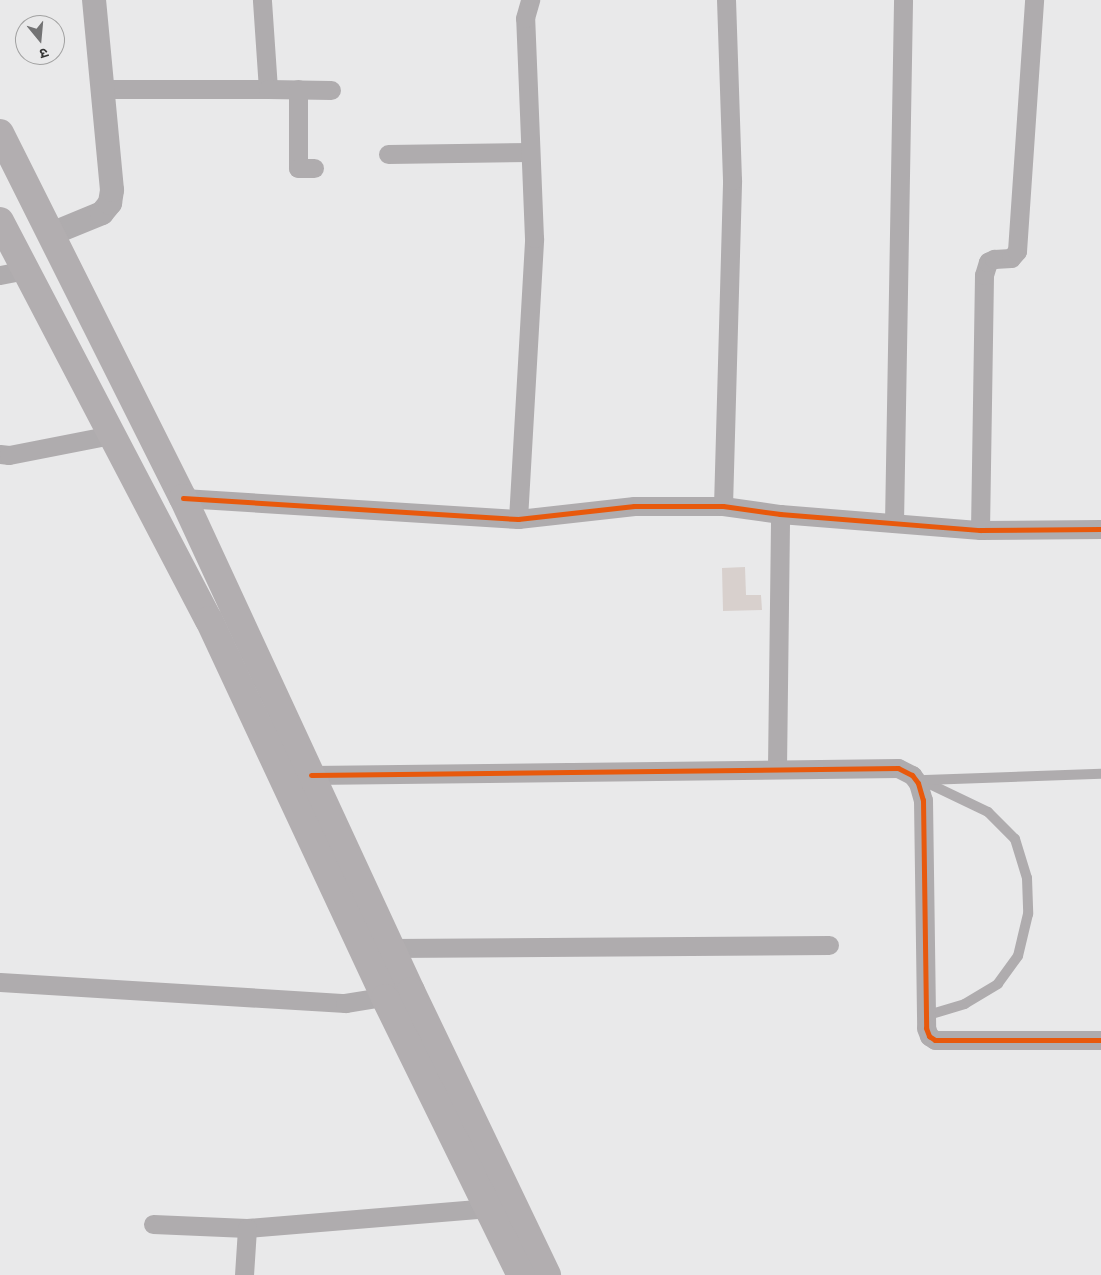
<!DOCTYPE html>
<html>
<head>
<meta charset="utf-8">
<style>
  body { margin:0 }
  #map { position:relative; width:1101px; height:1275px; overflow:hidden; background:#e9e9ea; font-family:Manrope,"Noto Sans Devanagari",sans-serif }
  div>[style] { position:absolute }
  .building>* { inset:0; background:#d8d0cd }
  .service>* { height:10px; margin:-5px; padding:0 5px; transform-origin:5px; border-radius:5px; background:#afacae }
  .minor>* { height:19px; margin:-9.5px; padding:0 9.5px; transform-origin:9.5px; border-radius:9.5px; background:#afacae }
  .tertiary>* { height:24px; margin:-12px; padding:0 12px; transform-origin:12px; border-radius:12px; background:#afacae }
  .primary>* { height:28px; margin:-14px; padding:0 14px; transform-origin:14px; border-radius:14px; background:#b2aeb0 }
  .cycleway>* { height:5px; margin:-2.5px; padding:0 2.5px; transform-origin:2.5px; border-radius:2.5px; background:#e8590c }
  span { translate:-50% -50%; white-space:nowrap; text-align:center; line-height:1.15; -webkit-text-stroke:4px #e9e9ea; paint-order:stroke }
  .north { position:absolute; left:15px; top:15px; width:50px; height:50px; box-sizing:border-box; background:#e9e9ea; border:1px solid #a1a1a1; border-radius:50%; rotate:163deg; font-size:14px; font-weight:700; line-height:20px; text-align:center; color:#343434 }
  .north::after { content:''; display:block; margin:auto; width:18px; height:22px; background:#737374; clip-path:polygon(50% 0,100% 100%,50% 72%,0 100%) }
</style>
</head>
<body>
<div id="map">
  <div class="building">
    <i style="clip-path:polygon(745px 567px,746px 595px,761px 595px,762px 610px,723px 611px,722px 568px)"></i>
  </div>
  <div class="service">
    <i style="left:915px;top:777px;width:81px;rotate:25.6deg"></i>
    <i style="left:988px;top:812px;width:38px;rotate:45deg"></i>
    <i style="left:1015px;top:839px;width:41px;rotate:72.9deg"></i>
    <i style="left:1027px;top:878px;width:36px;rotate:88deg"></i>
    <i style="left:1028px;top:914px;width:43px;rotate:103.4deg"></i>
    <i style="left:1018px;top:956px;width:34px;rotate:126deg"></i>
    <i style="left:998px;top:984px;width:39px;rotate:149deg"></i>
    <i style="left:965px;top:1004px;width:42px;rotate:163.3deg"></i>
    <i style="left:925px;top:780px;width:176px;rotate:-2deg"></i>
  </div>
  <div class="minor">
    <i style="left:104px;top:89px;width:164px"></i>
    <i style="left:268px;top:89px;width:89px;rotate:-93.9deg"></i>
    <i style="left:268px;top:89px;width:63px;rotate:0.9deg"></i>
    <i style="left:298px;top:89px;width:79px;rotate:90deg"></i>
    <i style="left:298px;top:168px;width:16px"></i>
    <i style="left:388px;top:154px;width:142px;rotate:-0.8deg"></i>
    <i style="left:0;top:275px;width:25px;rotate:-11deg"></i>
    <i style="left:0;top:454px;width:9px;rotate:6deg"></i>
    <i style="left:9px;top:455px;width:104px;rotate:-11.1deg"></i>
    <i style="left:183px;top:498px;width:336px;rotate:3.6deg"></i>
    <i style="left:518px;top:519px;width:117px;rotate:-6.4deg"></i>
    <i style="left:634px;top:506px;width:89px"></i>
    <i style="left:723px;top:506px;width:58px;rotate:8deg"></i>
    <i style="left:780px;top:514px;width:201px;rotate:4.6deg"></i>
    <i style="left:980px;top:530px;width:121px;rotate:-0.5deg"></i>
    <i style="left:723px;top:506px;width:326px;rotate:-88.4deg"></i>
    <i style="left:732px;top:180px;width:180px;rotate:-91.9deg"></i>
    <i style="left:518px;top:519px;width:281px;rotate:-86.7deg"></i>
    <i style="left:534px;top:238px;width:220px;rotate:-92.3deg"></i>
    <i style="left:525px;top:18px;width:19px;rotate:-74deg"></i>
    <i style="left:894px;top:523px;width:523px;rotate:-89.01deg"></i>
    <i style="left:980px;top:530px;width:255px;rotate:-89.1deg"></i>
    <i style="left:984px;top:275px;width:14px;rotate:-73deg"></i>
    <i style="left:988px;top:262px;width:7px;rotate:-27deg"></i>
    <i style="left:994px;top:259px;width:17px;rotate:-3deg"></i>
    <i style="left:1011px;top:258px;width:9px;rotate:-49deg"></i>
    <i style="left:1017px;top:251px;width:252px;rotate:-86.1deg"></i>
    <i style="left:777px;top:768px;width:254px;rotate:-89.3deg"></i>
    <i style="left:311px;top:775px;width:587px;rotate:-0.68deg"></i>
    <i style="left:898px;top:768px;width:16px;rotate:27deg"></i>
    <i style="left:912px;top:775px;width:10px;rotate:53deg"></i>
    <i style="left:918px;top:783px;width:18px;rotate:74deg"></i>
    <i style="left:923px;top:800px;width:228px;rotate:89.2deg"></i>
    <i style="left:926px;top:1028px;width:9px;rotate:69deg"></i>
    <i style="left:929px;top:1036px;width:7px;rotate:34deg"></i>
    <i style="left:935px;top:1040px;width:166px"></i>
    <i style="left:391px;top:948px;width:438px;rotate:-0.4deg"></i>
    <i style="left:0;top:982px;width:346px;rotate:3.5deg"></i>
    <i style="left:345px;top:1003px;width:51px;rotate:-9.1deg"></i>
    <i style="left:153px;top:1224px;width:94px;rotate:2.4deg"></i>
    <i style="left:247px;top:1228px;width:243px;rotate:-4.7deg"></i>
    <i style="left:244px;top:1275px;width:47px;rotate:-86.3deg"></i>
  </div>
  <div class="tertiary">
    <i style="left:51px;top:234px;width:55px;rotate:-22.4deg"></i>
    <i style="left:102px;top:213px;width:13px;rotate:-51deg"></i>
    <i style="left:110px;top:203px;width:13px;rotate:-81deg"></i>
    <i style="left:112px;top:190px;width:191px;rotate:-95.4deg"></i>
  </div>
  <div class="primary">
    <i style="left:0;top:133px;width:408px;rotate:63.4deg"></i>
    <i style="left:183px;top:498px;width:543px;rotate:65.18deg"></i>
    <i style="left:411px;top:991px;width:315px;rotate:64.4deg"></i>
    <i style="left:0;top:221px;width:450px;rotate:62.4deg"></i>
    <i style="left:209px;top:620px;width:417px;rotate:65deg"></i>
    <i style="left:385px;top:998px;width:309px;rotate:63.9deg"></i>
  </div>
  <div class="cycleway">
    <i style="left:183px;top:498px;width:336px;rotate:3.6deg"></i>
    <i style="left:518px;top:519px;width:117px;rotate:-6.4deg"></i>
    <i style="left:634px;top:506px;width:89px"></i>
    <i style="left:723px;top:506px;width:58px;rotate:8deg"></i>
    <i style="left:780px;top:514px;width:201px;rotate:4.6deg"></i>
    <i style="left:980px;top:530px;width:121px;rotate:-0.5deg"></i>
    <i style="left:311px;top:775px;width:587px;rotate:-0.68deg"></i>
    <i style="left:898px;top:768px;width:16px;rotate:27deg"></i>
    <i style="left:912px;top:775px;width:10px;rotate:53deg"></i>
    <i style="left:918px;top:783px;width:18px;rotate:74deg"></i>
    <i style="left:923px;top:800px;width:228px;rotate:89.2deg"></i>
    <i style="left:926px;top:1028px;width:9px;rotate:69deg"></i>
    <i style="left:929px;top:1036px;width:7px;rotate:34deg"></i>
    <i style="left:935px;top:1040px;width:166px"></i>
  </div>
  <div class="north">उ</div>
</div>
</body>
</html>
